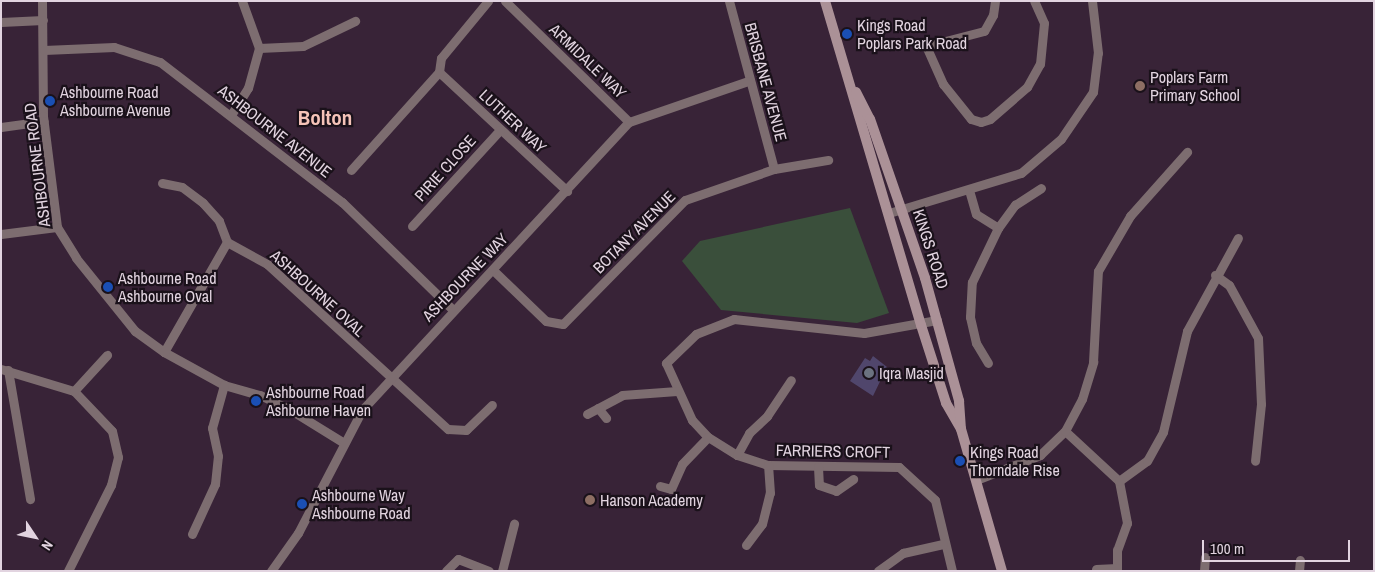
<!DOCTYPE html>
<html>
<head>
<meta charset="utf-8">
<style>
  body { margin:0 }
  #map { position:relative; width:1375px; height:572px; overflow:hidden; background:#382337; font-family:"Archivo Narrow",sans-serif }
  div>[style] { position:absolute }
  .green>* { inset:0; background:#3a4f3b }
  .building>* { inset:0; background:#50466c }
  .street>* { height:9px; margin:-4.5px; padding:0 4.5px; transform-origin:4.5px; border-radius:4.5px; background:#7d6d70 }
  .secondary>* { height:10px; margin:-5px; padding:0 5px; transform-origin:5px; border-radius:5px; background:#ab9197 }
  .dots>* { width:14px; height:14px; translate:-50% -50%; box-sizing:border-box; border:2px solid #1a111a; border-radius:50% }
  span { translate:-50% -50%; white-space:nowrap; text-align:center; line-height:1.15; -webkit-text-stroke:4.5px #1a111a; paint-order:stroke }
  .poi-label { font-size:16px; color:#e2d4e0 }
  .left { translate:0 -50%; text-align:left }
  .street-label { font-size:16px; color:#e2d4e0 }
  .district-label { font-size:21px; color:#f5c3b8; font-weight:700 }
  .frame { position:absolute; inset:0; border:2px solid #e2d4e0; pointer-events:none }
  .north { position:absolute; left:10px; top:512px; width:50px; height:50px; -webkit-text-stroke:4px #1a111a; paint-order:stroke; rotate:124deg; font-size:14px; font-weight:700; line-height:20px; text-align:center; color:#e2d4e0 }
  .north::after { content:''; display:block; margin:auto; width:18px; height:22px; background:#e2d4e0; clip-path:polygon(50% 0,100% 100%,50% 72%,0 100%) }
  .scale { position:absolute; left:1202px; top:540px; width:148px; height:22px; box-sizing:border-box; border:2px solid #e2d4e0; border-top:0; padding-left:6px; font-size:15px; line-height:18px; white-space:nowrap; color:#e2d4e0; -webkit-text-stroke:4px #1a111a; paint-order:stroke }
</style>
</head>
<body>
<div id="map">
  <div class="green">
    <i style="clip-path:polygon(850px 208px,889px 313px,857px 323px,721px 310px,682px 261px,700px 241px)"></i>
  </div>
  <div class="building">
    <i style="clip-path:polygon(873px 356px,887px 367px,873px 396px,850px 381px,865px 358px,870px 361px)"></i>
  </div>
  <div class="street">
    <i style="left:42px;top:1px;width:115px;rotate:89.5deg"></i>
    <i style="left:43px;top:116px;width:112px;rotate:82.8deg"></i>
    <i style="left:57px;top:227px;width:36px;rotate:58deg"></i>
    <i style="left:76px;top:258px;width:94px;rotate:51.1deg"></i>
    <i style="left:135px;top:331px;width:36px;rotate:36deg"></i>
    <i style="left:164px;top:352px;width:68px;rotate:28.8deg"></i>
    <i style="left:224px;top:385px;width:37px;rotate:16deg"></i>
    <i style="left:260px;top:395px;width:32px;rotate:26deg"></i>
    <i style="left:289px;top:409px;width:65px;rotate:31.7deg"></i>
    <i style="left:505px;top:1px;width:173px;rotate:44.3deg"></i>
    <i style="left:729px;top:1px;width:174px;rotate:75deg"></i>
    <i style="left:995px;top:1px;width:14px;rotate:98deg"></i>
    <i style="left:993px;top:15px;width:18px;rotate:119deg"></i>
    <i style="left:984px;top:31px;width:60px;rotate:165.5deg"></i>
    <i style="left:926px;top:46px;width:42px;rotate:65.9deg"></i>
    <i style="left:943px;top:84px;width:45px;rotate:51.3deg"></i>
    <i style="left:971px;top:119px;width:10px;rotate:17deg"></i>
    <i style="left:981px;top:122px;width:9px;rotate:-18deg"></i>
    <i style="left:990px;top:119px;width:49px;rotate:-40.9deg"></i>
    <i style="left:1027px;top:87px;width:26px;rotate:-61deg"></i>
    <i style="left:1040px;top:64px;width:41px;rotate:-84.4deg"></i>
    <i style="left:1044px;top:23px;width:24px;rotate:-114deg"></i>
    <i style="left:1px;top:22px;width:42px;rotate:-2.7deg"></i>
    <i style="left:259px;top:48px;width:44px;rotate:-2.6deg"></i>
    <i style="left:303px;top:46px;width:58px;rotate:-25.7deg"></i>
    <i style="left:44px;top:50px;width:70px;rotate:-2.5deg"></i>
    <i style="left:114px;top:47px;width:48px;rotate:18.1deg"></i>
    <i style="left:160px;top:62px;width:230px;rotate:37.6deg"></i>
    <i style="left:342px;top:202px;width:155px;rotate:44.2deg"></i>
    <i style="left:439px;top:72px;width:175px;rotate:42.9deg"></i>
    <i style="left:439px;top:72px;width:14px;rotate:-82deg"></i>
    <i style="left:441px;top:58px;width:74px;rotate:-50.5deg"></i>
    <i style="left:231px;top:115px;width:32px;rotate:-58deg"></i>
    <i style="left:248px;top:88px;width:41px;rotate:-74.6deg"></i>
    <i style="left:259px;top:48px;width:50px;rotate:-109.9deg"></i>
    <i style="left:1px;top:127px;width:43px;rotate:-7.9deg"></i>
    <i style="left:351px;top:170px;width:132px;rotate:-48.1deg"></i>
    <i style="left:162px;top:183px;width:20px;rotate:11deg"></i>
    <i style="left:182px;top:187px;width:26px;rotate:37deg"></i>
    <i style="left:203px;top:203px;width:24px;rotate:48deg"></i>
    <i style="left:219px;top:221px;width:22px;rotate:69deg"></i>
    <i style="left:969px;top:190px;width:25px;rotate:74deg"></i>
    <i style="left:976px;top:214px;width:26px;rotate:32deg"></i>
    <i style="left:889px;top:213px;width:138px;rotate:-16.9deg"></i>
    <i style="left:1021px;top:173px;width:52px;rotate:-40.4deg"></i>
    <i style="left:1061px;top:139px;width:57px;rotate:-55.8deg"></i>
    <i style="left:1093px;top:92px;width:39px;rotate:-83deg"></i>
    <i style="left:1098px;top:53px;width:52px;rotate:-96.6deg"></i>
    <i style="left:412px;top:226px;width:130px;rotate:-47.5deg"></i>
    <i style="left:1px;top:234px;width:56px;rotate:-7.1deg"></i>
    <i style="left:494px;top:271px;width:72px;rotate:43.9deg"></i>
    <i style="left:546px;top:321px;width:17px;rotate:10deg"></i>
    <i style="left:563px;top:324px;width:174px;rotate:-45.5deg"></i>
    <i style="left:685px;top:200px;width:94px;rotate:-19.2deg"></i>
    <i style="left:774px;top:169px;width:55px;rotate:-9.5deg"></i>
    <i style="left:1215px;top:275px;width:17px;rotate:36deg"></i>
    <i style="left:1229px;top:285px;width:60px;rotate:61.3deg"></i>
    <i style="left:1258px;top:338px;width:66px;rotate:87.4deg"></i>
    <i style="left:1261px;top:404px;width:57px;rotate:96deg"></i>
    <i style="left:937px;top:320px;width:74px;rotate:169.9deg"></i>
    <i style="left:864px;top:333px;width:131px;rotate:-173.9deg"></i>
    <i style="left:734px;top:319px;width:41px;rotate:158.5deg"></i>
    <i style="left:696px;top:334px;width:42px;rotate:136deg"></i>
    <i style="left:666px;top:363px;width:63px;rotate:65.5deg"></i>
    <i style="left:692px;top:420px;width:23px;rotate:47deg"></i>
    <i style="left:708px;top:437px;width:34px;rotate:32deg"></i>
    <i style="left:737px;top:455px;width:33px;rotate:18deg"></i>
    <i style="left:768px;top:465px;width:131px;rotate:0.9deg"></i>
    <i style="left:899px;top:467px;width:49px;rotate:42.5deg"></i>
    <i style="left:935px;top:500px;width:73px;rotate:76.5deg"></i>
    <i style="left:164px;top:352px;width:127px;rotate:-60.2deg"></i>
    <i style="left:227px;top:242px;width:46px;rotate:28.8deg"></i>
    <i style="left:267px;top:264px;width:245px;rotate:42.4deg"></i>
    <i style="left:448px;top:429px;width:18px;rotate:3deg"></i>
    <i style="left:466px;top:430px;width:36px;rotate:-44deg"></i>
    <i style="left:988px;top:363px;width:23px;rotate:-121deg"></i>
    <i style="left:976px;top:343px;width:27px;rotate:-103deg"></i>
    <i style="left:970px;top:317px;width:35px;rotate:-87deg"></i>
    <i style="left:972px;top:282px;width:60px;rotate:-64.3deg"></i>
    <i style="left:998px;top:228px;width:29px;rotate:-54deg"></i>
    <i style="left:1015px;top:205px;width:31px;rotate:-33deg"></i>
    <i style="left:1px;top:369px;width:76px;rotate:16.8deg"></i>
    <i style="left:74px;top:391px;width:55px;rotate:46.5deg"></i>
    <i style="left:112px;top:431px;width:27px;rotate:77deg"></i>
    <i style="left:118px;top:457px;width:29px;rotate:104deg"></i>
    <i style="left:111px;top:485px;width:96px;rotate:116.6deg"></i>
    <i style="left:8px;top:370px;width:131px;rotate:80.3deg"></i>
    <i style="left:74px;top:391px;width:49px;rotate:-47.5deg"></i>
    <i style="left:598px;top:408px;width:13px;rotate:51deg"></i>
    <i style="left:587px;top:414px;width:40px;rotate:-28deg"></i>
    <i style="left:622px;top:395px;width:55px;rotate:-4.2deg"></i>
    <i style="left:1065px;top:431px;width:74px;rotate:42.8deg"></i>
    <i style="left:1119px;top:481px;width:43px;rotate:79.2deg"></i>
    <i style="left:1127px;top:523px;width:29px;rotate:110deg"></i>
    <i style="left:1117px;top:550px;width:21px;rotate:90deg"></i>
    <i style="left:737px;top:455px;width:25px;rotate:-61deg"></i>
    <i style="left:749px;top:433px;width:25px;rotate:-43deg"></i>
    <i style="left:767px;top:416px;width:43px;rotate:-56.3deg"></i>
    <i style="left:818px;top:467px;width:18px;rotate:87deg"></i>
    <i style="left:819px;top:485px;width:18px;rotate:19deg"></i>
    <i style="left:836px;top:491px;width:21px;rotate:-35deg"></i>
    <i style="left:976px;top:480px;width:69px;rotate:-21.3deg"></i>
    <i style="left:1040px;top:455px;width:35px;rotate:-44deg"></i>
    <i style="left:1065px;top:431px;width:36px;rotate:-62deg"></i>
    <i style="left:1082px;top:399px;width:39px;rotate:-73deg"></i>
    <i style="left:1093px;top:362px;width:91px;rotate:-86.9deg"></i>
    <i style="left:1098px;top:271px;width:64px;rotate:-59.8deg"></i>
    <i style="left:1130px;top:216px;width:86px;rotate:-48.3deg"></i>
    <i style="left:1119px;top:481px;width:34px;rotate:-36deg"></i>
    <i style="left:1147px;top:461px;width:33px;rotate:-61deg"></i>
    <i style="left:1163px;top:432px;width:104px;rotate:-76.6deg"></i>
    <i style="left:1187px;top:331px;width:106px;rotate:-61.3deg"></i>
    <i style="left:660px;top:486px;width:11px;rotate:15deg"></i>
    <i style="left:671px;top:489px;width:27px;rotate:-66deg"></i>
    <i style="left:682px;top:464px;width:37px;rotate:-46deg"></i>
    <i style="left:192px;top:534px;width:55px;rotate:-65.3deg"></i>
    <i style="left:215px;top:484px;width:28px;rotate:-84deg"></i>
    <i style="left:218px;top:456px;width:29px;rotate:-102deg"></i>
    <i style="left:212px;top:428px;width:45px;rotate:-74.4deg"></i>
    <i style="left:746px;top:545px;width:26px;rotate:-53deg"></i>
    <i style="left:762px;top:524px;width:32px;rotate:-76deg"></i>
    <i style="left:770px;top:493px;width:28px;rotate:-94deg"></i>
    <i style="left:1096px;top:569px;width:21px;rotate:-3deg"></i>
    <i style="left:271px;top:571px;width:47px;rotate:-54.6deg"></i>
    <i style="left:298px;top:533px;width:139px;rotate:-62.5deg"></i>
    <i style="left:362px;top:410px;width:393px;rotate:-47.2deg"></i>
    <i style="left:629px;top:122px;width:126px;rotate:-19deg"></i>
    <i style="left:446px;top:571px;width:17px;rotate:-45deg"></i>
    <i style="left:458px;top:559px;width:33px;rotate:21deg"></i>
    <i style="left:502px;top:571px;width:49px;rotate:-75.7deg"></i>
    <i style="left:878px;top:571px;width:31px;rotate:-36deg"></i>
    <i style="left:903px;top:553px;width:41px;rotate:-12.7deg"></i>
    <i style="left:1204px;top:571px;width:14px;rotate:-86deg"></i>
    <i style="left:1299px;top:571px;width:11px;rotate:-85deg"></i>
  </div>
  <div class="secondary">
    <i style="left:825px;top:1px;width:338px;rotate:73.5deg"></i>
    <i style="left:921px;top:325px;width:82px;rotate:72.2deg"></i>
    <i style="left:946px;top:403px;width:30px;rotate:60deg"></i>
    <i style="left:961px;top:429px;width:148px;rotate:73.9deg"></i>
    <i style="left:856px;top:92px;width:30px;rotate:63deg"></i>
    <i style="left:870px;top:119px;width:168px;rotate:70.9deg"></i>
    <i style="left:925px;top:278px;width:128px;rotate:74.5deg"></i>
    <i style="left:959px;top:401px;width:26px;rotate:86deg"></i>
  </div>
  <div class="dots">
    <i style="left:847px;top:34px;background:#1a4fb4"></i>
    <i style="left:1140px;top:86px;background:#8d6e63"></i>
    <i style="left:50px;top:101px;background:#1a4fb4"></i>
    <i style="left:108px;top:287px;background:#1a4fb4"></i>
    <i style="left:869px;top:373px;background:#6b7280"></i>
    <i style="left:256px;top:401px;background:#1a4fb4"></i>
    <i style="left:960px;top:461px;background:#1a4fb4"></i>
    <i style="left:590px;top:500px;background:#8d6e63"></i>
    <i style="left:302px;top:504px;background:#1a4fb4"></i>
  </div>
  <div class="poi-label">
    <span class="left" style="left:857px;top:34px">Kings Road<br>Poplars Park Road</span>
    <span class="left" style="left:1150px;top:86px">Poplars Farm<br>Primary School</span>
    <span class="left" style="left:60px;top:101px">Ashbourne Road<br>Ashbourne Avenue</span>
    <span class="left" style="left:118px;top:287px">Ashbourne Road<br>Ashbourne Oval</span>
    <span class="left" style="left:879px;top:373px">Iqra Masjid</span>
    <span class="left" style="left:266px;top:401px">Ashbourne Road<br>Ashbourne Haven</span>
    <span class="left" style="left:970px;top:461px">Kings Road<br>Thorndale Rise</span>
    <span class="left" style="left:312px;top:504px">Ashbourne Way<br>Ashbourne Road</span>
    <span class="left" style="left:600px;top:500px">Hanson Academy</span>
  </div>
  <div class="street-label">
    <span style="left:588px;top:61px;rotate:44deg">ARMIDALE WAY</span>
    <span style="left:766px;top:82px;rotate:75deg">BRISBANE AVENUE</span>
    <span style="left:513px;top:121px;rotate:43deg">LUTHER WAY</span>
    <span style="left:275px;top:131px;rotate:38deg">ASHBOURNE AVENUE</span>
    <span style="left:37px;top:165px;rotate:-97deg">ASHBOURNE ROAD</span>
    <span style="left:445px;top:168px;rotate:-48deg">PIRIE CLOSE</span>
    <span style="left:634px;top:232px;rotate:-45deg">BOTANY AVENUE</span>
    <span style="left:931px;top:249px;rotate:72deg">KINGS ROAD</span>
    <span style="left:465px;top:277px;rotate:-46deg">ASHBOURNE WAY</span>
    <span style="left:318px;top:293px;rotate:42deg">ASHBOURNE OVAL</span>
    <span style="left:833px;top:451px;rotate:1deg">FARRIERS CROFT</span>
  </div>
  <div class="district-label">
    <span style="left:325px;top:118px">Bolton</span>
  </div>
  <div class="frame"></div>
  <div class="north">N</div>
  <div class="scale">100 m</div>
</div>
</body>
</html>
